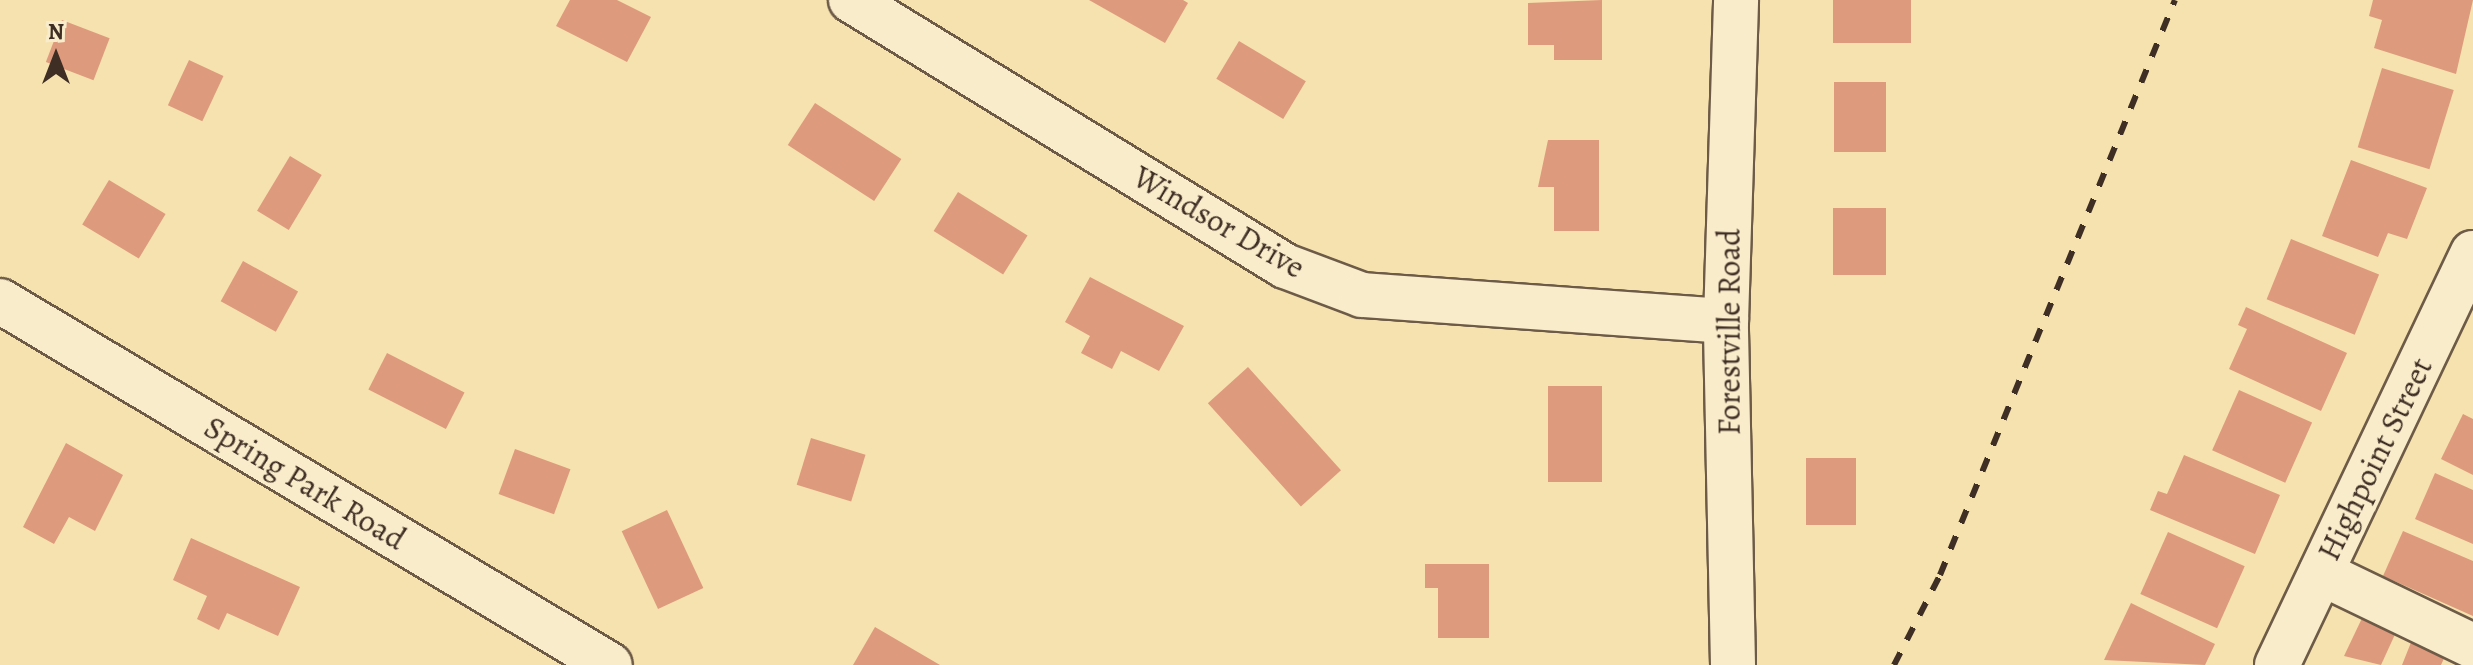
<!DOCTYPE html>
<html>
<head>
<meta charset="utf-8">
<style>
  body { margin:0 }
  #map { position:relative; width:2473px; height:665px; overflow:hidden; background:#f6e2af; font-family:Alegreya,serif }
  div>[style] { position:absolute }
  .building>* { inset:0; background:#de9a7d; transform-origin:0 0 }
  .roads { filter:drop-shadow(2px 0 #6d5b47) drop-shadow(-2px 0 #6d5b47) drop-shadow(0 2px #6d5b47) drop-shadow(0 -2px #6d5b47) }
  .minor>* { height:44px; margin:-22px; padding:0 22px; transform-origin:22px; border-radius:22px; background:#f9eccb }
  .rail>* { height:6px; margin-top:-3px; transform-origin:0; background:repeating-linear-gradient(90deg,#3f2e24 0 14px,transparent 0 28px) }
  span { translate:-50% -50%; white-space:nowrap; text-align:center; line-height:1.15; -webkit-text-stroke:7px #f9eccb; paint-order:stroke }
  .street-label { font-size:32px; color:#3f2e24 }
  .north { position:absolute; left:16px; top:16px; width:80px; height:80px; -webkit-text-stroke:6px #f9eccb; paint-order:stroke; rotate:0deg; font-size:22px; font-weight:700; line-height:32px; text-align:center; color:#3f2e24 }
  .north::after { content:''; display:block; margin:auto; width:28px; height:36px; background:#3f2e24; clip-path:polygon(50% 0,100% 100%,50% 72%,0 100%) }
</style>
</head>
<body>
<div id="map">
  <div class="building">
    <i style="clip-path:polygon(570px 0,617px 0,651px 17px,627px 62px,556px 26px)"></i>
    <i style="clip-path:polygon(1089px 0,1183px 0,1188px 3px,1165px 43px)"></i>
    <i style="clip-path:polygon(1602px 0,1602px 60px,1554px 60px,1554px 45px,1528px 45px,1528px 3px)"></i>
    <i style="left:1833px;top:0;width:78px;height:43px"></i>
    <i style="clip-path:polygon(2373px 0,2473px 0,2456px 74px,2374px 48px,2382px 20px,2369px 16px)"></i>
    <i style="left:62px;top:20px;width:51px;height:45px;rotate:21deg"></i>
    <i style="left:1239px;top:41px;width:78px;height:44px;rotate:31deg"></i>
    <i style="left:189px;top:60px;width:38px;height:50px;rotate:25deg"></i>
    <i style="left:2382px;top:68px;width:75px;height:83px;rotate:17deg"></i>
    <i style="left:1834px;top:82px;width:52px;height:70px"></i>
    <i style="left:815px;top:103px;width:103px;height:50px;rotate:33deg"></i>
    <i style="clip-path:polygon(1548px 140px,1599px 140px,1599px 231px,1554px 231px,1554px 187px,1538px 187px)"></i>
    <i style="left:290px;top:156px;width:37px;height:64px;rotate:31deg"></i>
    <i style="clip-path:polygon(2351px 160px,2427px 188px,2407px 239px,2388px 233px,2378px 257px,2322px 236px)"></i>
    <i style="left:109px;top:180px;width:66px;height:52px;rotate:31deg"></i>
    <i style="left:958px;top:192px;width:82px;height:46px;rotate:32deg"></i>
    <i style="left:1833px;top:208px;width:53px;height:67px"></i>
    <i style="left:2291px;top:239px;width:95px;height:65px;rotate:22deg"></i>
    <i style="left:243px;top:261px;width:63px;height:46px;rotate:29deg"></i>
    <i style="clip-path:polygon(1090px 277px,1184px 326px,1159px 371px,1121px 351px,1112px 369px,1081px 353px,1090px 336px,1065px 322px)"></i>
    <i style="clip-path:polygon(2246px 307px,2347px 353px,2321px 411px,2229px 369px,2247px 329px,2238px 325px)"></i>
    <i style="left:387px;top:353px;width:87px;height:41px;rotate:27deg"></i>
    <i style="left:1248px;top:367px;width:139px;height:54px;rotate:48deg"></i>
    <i style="left:1548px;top:386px;width:54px;height:96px"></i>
    <i style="left:2239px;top:390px;width:80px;height:66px;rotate:24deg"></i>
    <i style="clip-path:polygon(2463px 414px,2473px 419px,2473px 475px,2441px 459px)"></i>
    <i style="left:811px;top:438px;width:57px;height:49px;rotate:17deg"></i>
    <i style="clip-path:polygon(66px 443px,123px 475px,95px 531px,69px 517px,54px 544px,23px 527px)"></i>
    <i style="left:515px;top:449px;width:59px;height:48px;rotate:20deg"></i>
    <i style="clip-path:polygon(2184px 455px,2280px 495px,2255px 554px,2150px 510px,2158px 491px,2167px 494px)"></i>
    <i style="left:1806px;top:458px;width:50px;height:67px"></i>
    <i style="clip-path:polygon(2435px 473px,2473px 490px,2473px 544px,2415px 519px)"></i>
    <i style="left:667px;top:510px;width:86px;height:50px;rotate:65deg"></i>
    <i style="clip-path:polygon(2403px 531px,2473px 561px,2473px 616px,2383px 576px)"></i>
    <i style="left:2168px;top:532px;width:84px;height:68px;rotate:24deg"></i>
    <i style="clip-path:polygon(191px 538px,300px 587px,278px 636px,227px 613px,219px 630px,197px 619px,207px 596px,173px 580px)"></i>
    <i style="clip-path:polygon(1425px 564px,1489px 564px,1489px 638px,1438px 638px,1438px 588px,1425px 588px)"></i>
    <i style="clip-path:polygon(2131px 603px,2215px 644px,2205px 665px,2104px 660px)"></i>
    <i style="clip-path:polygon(2364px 614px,2397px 630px,2381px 665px,2344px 656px)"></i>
    <i style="clip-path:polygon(875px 627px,940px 665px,853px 665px)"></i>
    <i style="clip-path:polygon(2412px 640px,2446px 654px,2441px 665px,2402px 665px)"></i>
  </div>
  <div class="roads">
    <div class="minor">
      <i style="left:851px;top:0;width:509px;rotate:31.5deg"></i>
      <i style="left:1285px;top:266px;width:82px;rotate:20.6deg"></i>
      <i style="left:1362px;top:295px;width:365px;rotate:4.1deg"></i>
      <i style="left:0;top:301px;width:710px;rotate:30.83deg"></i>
      <i style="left:2321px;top:573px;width:169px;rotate:25.7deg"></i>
      <i style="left:1733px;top:665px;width:344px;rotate:-91.2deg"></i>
      <i style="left:1726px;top:321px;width:321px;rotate:-88.2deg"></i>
      <i style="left:2277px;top:665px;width:456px;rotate:-64.6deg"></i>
    </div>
  </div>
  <div class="rail">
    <i style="left:1894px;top:665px;width:101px;rotate:-62.9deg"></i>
    <i style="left:1940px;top:575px;width:621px;rotate:-67.77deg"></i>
  </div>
  <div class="street-label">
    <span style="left:1219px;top:222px;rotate:30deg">Windsor Drive</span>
    <span style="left:1729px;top:332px;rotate:-90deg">Forestville Road</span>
    <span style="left:2375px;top:459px;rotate:-64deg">Highpoint Street</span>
    <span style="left:305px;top:483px;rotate:31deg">Spring Park Road</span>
  </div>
  <div class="north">N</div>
</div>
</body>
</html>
